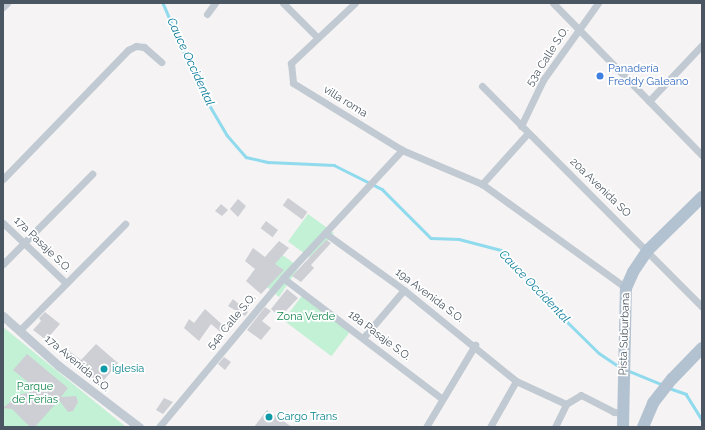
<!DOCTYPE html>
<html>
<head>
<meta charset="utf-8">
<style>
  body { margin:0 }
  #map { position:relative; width:705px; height:430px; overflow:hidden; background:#f5f3f3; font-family:Raleway,sans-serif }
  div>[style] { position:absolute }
  .green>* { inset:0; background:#c3f1d5; transform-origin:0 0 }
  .stream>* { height:2.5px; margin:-1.25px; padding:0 1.25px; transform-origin:1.25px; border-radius:1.25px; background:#90daee }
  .building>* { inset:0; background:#cdcfd5; transform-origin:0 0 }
  .minor>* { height:7px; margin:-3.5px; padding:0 3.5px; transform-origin:3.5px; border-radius:3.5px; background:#c1cad2 }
  .tertiary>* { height:9px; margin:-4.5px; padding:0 4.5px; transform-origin:4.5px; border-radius:4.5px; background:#c1cad2 }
  .primary>* { height:12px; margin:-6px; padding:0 6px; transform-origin:6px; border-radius:6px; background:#b3c2d1 }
  .dots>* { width:11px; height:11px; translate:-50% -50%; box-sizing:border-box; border:2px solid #fff; border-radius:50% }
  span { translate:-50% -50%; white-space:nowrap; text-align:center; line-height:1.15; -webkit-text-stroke:3.5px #fff; paint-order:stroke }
  .street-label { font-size:11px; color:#4a5661 }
  .shop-label { font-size:11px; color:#366cbe }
  .left { translate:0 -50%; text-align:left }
  .park-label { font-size:11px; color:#17864f }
  .culture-label { font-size:11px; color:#0d838f }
  .water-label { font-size:12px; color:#0c7c9b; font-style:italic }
  .frame { position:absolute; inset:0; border:4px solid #4a5661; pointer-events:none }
</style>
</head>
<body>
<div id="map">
  <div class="green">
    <i style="left:308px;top:214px;width:32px;height:34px;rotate:36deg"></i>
    <i style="clip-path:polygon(273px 248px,299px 267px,279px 297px,251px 274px)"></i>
    <i style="left:304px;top:293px;width:60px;height:34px;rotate:37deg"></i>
    <i style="clip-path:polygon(3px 327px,126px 427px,3px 427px)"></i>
  </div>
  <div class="stream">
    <i style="left:163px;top:3px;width:94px;rotate:66.7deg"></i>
    <i style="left:200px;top:89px;width:53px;rotate:59.6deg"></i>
    <i style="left:227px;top:135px;width:29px;rotate:49deg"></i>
    <i style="left:246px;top:157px;width:23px;rotate:13deg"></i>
    <i style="left:268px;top:162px;width:66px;rotate:2.6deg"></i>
    <i style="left:334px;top:165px;width:54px;rotate:26.6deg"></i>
    <i style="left:382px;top:189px;width:69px;rotate:45deg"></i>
    <i style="left:431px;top:238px;width:28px;rotate:2deg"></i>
    <i style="left:459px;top:239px;width:43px;rotate:14.7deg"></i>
    <i style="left:501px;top:250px;width:64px;rotate:48.8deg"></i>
    <i style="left:543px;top:298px;width:78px;rotate:44.5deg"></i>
    <i style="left:599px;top:353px;width:25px;rotate:34deg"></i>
    <i style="left:629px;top:371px;width:37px;rotate:22deg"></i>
    <i style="left:669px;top:388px;width:18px;rotate:19deg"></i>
    <i style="left:686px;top:394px;width:31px;rotate:58deg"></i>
  </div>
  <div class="building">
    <i style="left:288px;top:198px;width:24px;height:9px;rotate:36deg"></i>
    <i style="clip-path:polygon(238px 199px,246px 206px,238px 217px,230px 209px)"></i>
    <i style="clip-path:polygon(221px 204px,228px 210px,222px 216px,215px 211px)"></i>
    <i style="left:266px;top:221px;width:15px;height:9px;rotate:37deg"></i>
    <i style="clip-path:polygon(326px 240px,331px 243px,311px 265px,314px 268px,301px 282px,292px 276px)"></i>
    <i style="clip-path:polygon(279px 241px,289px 248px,275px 264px,284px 270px,261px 294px,246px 281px,255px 269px,245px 261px,253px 248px,265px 257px)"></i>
    <i style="clip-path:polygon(287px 289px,298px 298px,280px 317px,271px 309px)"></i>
    <i style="clip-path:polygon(233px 299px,248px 312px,245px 316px,228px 306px)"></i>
    <i style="clip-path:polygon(265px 307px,271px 311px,262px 321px,271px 328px,261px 340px,247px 330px)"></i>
    <i style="clip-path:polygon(205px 309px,226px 328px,222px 333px,211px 324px,199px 341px,184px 328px,189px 319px,194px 323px)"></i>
    <i style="clip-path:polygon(45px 312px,60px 324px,46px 340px,33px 330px,41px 321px,39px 318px)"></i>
    <i style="clip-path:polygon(96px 344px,118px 363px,100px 385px,64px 355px,68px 350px,81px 360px)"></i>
    <i style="clip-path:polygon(27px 354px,68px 388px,61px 397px,76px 396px,78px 402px,73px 411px,68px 412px,59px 400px,35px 427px,30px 427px,12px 409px,3px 408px,19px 395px,38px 390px,13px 370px)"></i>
    <i style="clip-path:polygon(224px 357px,231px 362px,225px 370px,218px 364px)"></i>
    <i style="clip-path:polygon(164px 398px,173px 402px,163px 414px,156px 410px)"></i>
    <i style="clip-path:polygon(267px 410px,292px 427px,254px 427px)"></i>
  </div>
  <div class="minor">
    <i style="left:283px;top:3px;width:49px;rotate:45deg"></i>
    <i style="left:355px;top:3px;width:88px;rotate:136.8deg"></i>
    <i style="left:291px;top:63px;width:20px;rotate:84deg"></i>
    <i style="left:293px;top:83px;width:128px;rotate:31.6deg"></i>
    <i style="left:402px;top:150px;width:87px;rotate:23deg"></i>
    <i style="left:553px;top:3px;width:213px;rotate:45.6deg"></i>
    <i style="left:3px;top:7px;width:6px;rotate:-45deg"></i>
    <i style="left:207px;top:14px;width:14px;rotate:-54deg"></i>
    <i style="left:482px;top:86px;width:312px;rotate:45.1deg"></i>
    <i style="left:649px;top:101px;width:77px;rotate:-46.6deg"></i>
    <i style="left:521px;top:126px;width:51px;rotate:-64.4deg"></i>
    <i style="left:543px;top:80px;width:95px;rotate:-54.5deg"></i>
    <i style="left:528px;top:133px;width:69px;rotate:132deg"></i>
    <i style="left:482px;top:184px;width:178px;rotate:35.8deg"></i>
    <i style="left:3px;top:179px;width:180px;rotate:-45.9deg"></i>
    <i style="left:128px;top:50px;width:9px;rotate:-27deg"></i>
    <i style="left:136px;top:46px;width:8px;rotate:7deg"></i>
    <i style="left:144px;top:47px;width:23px;rotate:41deg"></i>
    <i style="left:3px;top:223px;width:87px;rotate:43.6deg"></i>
    <i style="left:325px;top:233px;width:97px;rotate:35.8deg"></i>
    <i style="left:404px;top:290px;width:144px;rotate:39.1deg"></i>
    <i style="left:516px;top:381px;width:55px;rotate:24.7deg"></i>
    <i style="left:3px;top:264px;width:127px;rotate:-45.3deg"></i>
    <i style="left:283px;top:278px;width:198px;rotate:37.2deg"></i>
    <i style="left:19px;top:331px;width:151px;rotate:-45.3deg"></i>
    <i style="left:363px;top:338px;width:63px;rotate:-49.5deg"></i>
    <i style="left:159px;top:427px;width:194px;rotate:-50.2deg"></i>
    <i style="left:283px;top:278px;width:175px;rotate:-47.1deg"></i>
    <i style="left:426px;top:427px;width:96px;rotate:-59.1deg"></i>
    <i style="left:490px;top:427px;width:53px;rotate:-60.5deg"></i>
    <i style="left:555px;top:427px;width:25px;rotate:-64deg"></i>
    <i style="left:566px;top:404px;width:17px;rotate:-31deg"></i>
    <i style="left:581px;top:395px;width:37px;rotate:27deg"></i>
    <i style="left:614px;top:412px;width:10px;rotate:6deg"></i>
  </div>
  <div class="tertiary">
    <i style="left:3px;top:316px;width:75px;rotate:41.8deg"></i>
    <i style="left:59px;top:366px;width:101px;rotate:37.3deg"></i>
  </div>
  <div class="primary">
    <i style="left:623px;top:427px;width:139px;rotate:-88.8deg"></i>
    <i style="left:626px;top:288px;width:17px;rotate:-66deg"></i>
    <i style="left:633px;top:272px;width:27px;rotate:-56deg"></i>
    <i style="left:648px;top:250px;width:76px;rotate:-44.5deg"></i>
    <i style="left:643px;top:427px;width:26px;rotate:-67deg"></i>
    <i style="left:653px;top:403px;width:31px;rotate:-52deg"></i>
    <i style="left:672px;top:379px;width:43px;rotate:-45.9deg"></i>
  </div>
  <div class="dots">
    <i style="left:600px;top:76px;background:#3f7fe0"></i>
    <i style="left:104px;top:369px;background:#0f9aa8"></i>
    <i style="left:269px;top:417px;background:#0f9aa8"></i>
  </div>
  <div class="street-label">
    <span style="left:548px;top:57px;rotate:-57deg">53a Calle S.O.</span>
    <span style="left:345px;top:102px;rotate:32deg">villa roma</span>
    <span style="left:600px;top:188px;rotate:44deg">20a Avenida SO</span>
    <span style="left:42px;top:245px;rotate:44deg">17a Pasaje S.O.</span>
    <span style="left:429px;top:296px;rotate:37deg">19a Avenida S.O.</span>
    <span style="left:232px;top:322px;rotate:-50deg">54a Calle S.O.</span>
    <span style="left:625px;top:334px;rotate:-88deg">Pista Suburbana</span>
    <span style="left:379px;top:336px;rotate:37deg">18a Pasaje S.O.</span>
    <span style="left:77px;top:364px;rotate:40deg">17a Avenida S.O.</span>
  </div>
  <div class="shop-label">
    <span class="left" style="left:608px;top:76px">Panadería<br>Freddy Galeano</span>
  </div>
  <div class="park-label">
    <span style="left:306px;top:317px">Zona Verde</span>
    <span style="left:35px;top:394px">Parque<br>de Ferias</span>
  </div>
  <div class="culture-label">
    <span class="left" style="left:112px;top:369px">iglesia</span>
    <span class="left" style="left:277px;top:417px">Cargo Trans</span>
  </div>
  <div class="water-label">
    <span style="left:190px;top:62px;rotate:65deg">Cauce Occidental</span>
    <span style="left:534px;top:287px;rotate:46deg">Cauce Occidental</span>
  </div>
  <div class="frame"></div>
</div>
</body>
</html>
